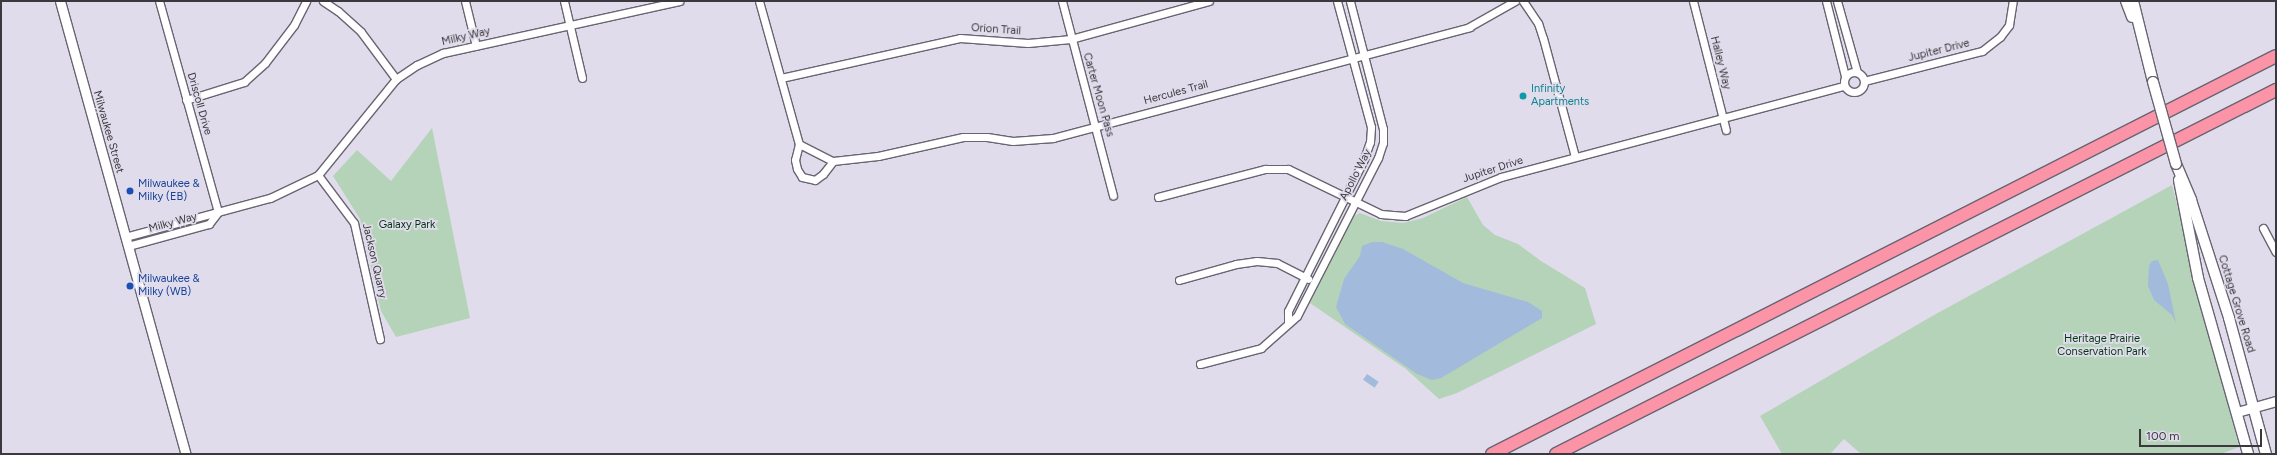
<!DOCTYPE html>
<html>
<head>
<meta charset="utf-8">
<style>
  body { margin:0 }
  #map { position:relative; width:2277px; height:455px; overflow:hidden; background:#e1dceb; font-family:Figtree,sans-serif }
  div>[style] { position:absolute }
  .green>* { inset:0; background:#b4d3b8 }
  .water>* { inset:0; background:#a2badb; transform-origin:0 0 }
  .roads { filter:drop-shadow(1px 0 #696471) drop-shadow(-1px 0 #696471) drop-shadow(0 1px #696471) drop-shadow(0 -1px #696471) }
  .minor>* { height:7px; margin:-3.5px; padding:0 3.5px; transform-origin:3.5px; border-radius:3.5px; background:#fff }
  .minor>.ring { margin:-3.5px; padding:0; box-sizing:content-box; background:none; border:7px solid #fff; border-radius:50% }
  .tertiary>* { height:9px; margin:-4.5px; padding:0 4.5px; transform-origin:4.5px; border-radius:4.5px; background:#fff }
  .secondary>* { height:10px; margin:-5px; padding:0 5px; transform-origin:5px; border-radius:5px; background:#fff }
  .motorway>* { height:12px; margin:-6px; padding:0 6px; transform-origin:6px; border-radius:6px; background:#fc94a8 }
  .bridges { filter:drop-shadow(1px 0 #696471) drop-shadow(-1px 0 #696471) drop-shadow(0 1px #696471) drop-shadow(0 -1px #696471) }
  .secondary-bridge>* { height:10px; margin:-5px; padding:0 5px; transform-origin:5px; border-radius:5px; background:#fff }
  .dots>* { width:11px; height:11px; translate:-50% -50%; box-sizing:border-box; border:2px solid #e1dceb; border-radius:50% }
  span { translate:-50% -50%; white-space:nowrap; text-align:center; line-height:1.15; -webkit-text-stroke:3.5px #e1dceb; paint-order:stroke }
  .street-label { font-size:11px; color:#3b383e }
  .culture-label { font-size:11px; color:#0d838f }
  .left { translate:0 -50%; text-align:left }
  .transit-label { font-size:11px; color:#164399 }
  .park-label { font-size:11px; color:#003712 }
  .frame { position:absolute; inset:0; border:2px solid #3b383e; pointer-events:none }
  .scale { position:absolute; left:2139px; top:429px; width:123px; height:18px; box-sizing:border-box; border:2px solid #3b383e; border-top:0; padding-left:5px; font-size:12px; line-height:14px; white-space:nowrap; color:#3b383e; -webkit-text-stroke:3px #e1dceb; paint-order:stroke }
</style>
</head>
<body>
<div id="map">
  <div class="green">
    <i style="clip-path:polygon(432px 128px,470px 318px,396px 337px,381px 311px,360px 219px,333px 176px,357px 150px,391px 181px)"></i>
    <i style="clip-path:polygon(2172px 185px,2239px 447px,2221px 454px,1861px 454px,1844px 439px,1830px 454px,1782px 454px,1760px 416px,1934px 315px)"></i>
    <i style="clip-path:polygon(1467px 197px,1483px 225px,1495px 235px,1518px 244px,1541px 261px,1585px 288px,1596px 324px,1457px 393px,1439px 399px,1406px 369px,1310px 303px,1354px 216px,1360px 213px,1381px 221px,1403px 223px,1423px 218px)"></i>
  </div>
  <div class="water">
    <i style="clip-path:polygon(1372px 242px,1382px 242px,1403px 249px,1463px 283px,1528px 302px,1542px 311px,1542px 318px,1441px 378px,1432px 380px,1417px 374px,1345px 324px,1336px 307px,1344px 279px,1360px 256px,1362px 246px)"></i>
    <i style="clip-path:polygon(2158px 260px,2168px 284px,2176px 323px,2172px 315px,2154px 300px,2148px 286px,2149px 266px,2152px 261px)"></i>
    <i style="left:1367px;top:374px;width:14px;height:7px;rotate:34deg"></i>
  </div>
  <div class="roads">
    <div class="minor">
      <i style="left:323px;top:1px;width:18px;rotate:34deg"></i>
      <i style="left:338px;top:11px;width:31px;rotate:42deg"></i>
      <i style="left:361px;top:32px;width:59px;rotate:53.3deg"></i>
      <i style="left:465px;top:1px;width:46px;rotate:76.3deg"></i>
      <i style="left:564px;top:1px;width:79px;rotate:76.8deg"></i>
      <i style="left:759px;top:1px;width:148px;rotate:74.4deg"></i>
      <i style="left:799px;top:144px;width:16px;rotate:104deg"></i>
      <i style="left:795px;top:160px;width:9px;rotate:77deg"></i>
      <i style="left:797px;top:169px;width:9px;rotate:58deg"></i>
      <i style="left:802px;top:177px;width:13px;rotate:13deg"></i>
      <i style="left:815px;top:180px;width:10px;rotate:-37deg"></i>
      <i style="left:823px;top:174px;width:16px;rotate:-52deg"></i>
      <i style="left:1062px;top:1px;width:201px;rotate:75.3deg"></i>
      <i style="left:1523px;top:1px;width:27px;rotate:56deg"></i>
      <i style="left:1538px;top:23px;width:16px;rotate:72deg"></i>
      <i style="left:1543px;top:38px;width:123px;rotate:74.9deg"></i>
      <i style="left:1693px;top:1px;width:133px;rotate:75.7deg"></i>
      <i style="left:1826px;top:1px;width:77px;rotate:75.8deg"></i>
      <i style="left:1837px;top:1px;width:74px;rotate:74.3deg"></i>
      <i class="ring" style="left:1844px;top:72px;width:13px;height:13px"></i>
      <i style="left:781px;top:78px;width:183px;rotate:-12.6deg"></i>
      <i style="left:960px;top:38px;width:68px;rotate:4.2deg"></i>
      <i style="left:1028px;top:43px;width:43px;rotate:-5.3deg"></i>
      <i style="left:1071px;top:39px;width:143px;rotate:-15.4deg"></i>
      <i style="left:1864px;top:81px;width:122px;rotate:-14.3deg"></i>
      <i style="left:1982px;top:51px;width:23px;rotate:-38deg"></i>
      <i style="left:2000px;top:37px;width:15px;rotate:-53deg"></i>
      <i style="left:2009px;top:25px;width:24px;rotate:-81deg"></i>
      <i style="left:186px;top:100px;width:61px;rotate:-17.2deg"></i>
      <i style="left:244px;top:82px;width:28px;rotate:-42deg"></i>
      <i style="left:265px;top:63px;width:48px;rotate:-52.7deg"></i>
      <i style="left:294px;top:25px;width:27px;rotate:-63deg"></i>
      <i style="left:799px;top:144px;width:38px;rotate:27deg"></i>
      <i style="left:833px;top:161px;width:45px;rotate:-6.3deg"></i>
      <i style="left:878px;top:156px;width:87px;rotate:-12.6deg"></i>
      <i style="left:963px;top:137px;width:24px"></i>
      <i style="left:987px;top:137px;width:26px;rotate:9deg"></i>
      <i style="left:1013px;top:141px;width:40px;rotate:-4.3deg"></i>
      <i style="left:1053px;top:138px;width:431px;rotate:-14.9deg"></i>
      <i style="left:1469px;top:27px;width:53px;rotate:-29.5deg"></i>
      <i style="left:318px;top:175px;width:60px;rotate:53.1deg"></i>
      <i style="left:354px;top:223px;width:119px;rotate:77.4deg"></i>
      <i style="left:1158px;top:197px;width:111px;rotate:-14.7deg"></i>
      <i style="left:1265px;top:169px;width:23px"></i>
      <i style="left:1288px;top:169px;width:103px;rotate:25.8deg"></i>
      <i style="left:1381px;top:214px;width:24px;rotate:5deg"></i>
      <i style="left:1405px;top:216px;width:104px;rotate:-22.1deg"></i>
      <i style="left:1501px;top:177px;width:355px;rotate:-14.9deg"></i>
      <i style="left:2263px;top:228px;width:27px;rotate:62deg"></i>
      <i style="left:125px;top:237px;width:150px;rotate:-15.1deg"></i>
      <i style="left:270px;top:198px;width:53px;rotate:-25.6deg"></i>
      <i style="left:318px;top:175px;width:124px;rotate:-50.9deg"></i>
      <i style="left:396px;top:79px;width:25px;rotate:-34deg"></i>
      <i style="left:417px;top:65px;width:29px;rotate:-25deg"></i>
      <i style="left:443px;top:53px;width:242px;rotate:-12.4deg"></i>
      <i style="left:128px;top:246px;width:84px;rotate:-15.2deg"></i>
      <i style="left:209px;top:224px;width:15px;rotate:-53deg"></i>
      <i style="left:218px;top:212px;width:219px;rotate:-105.6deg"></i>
      <i style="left:1179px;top:280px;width:59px;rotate:-15.7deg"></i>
      <i style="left:1236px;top:264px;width:21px;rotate:-8deg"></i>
      <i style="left:1257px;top:261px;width:20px;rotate:6deg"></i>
      <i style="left:1277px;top:263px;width:35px;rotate:27deg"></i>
      <i style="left:1288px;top:322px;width:11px;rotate:-90deg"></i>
      <i style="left:1288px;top:311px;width:170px;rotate:-63.4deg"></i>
      <i style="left:1364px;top:159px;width:18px;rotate:-71deg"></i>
      <i style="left:1370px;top:142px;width:15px;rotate:-86deg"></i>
      <i style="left:1371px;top:127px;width:131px;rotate:-105.1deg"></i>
      <i style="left:1200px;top:364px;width:63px;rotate:-14.7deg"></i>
      <i style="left:1261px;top:348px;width:48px;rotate:-41.6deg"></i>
      <i style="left:1297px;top:316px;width:178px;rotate:-62.9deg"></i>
      <i style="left:1378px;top:158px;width:16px;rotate:-72deg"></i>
      <i style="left:1383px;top:143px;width:14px;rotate:-90deg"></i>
      <i style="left:1383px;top:129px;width:132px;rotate:-104.5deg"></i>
    </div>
    <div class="tertiary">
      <i style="left:60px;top:1px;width:470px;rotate:74.5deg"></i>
      <i style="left:2237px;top:412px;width:41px;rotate:-15.8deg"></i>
    </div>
    <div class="secondary">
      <i style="left:2126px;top:1px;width:17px;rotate:69deg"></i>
      <i style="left:2133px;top:1px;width:83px;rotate:76.1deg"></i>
      <i style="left:2176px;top:164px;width:39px;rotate:67deg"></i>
      <i style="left:2191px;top:200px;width:124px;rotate:72.1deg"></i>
      <i style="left:2229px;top:318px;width:141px;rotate:74.8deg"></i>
      <i style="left:2179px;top:180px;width:100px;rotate:79deg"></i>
      <i style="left:2198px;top:278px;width:183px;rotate:74.1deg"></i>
    </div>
    <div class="motorway">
      <i style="left:1492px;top:454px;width:879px;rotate:-26.91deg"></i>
      <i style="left:1556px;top:454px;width:807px;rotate:-26.82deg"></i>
    </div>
  </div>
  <div class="bridges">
    <div class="secondary-bridge">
      <i style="left:2153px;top:82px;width:85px;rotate:74.3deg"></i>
    </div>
  </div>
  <div class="dots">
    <i style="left:1523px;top:96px;background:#0f9aa8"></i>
    <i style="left:130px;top:191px;background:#1a4fb4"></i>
    <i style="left:130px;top:286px;background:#1a4fb4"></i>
  </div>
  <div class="street-label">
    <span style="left:996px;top:30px;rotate:4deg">Orion Trail</span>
    <span style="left:466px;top:37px;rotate:-13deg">Milky Way</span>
    <span style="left:1939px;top:51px;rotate:-14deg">Jupiter Drive</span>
    <span style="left:1720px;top:63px;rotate:76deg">Halley Way</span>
    <span style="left:1176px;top:93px;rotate:-15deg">Hercules Trail</span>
    <span style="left:1098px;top:95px;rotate:74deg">Carter Moon Pass</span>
    <span style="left:199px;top:104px;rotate:74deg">Driscoll Drive</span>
    <span style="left:108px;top:132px;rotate:74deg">Milwaukee Street</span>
    <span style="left:1493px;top:170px;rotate:-18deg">Jupiter Drive</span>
    <span style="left:1356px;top:175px;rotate:-63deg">Apollo Way</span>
    <span style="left:173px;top:223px;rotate:-15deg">Milky Way</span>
    <span style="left:374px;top:261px;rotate:77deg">Jackson Quarry</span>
    <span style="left:2236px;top:304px;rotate:73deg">Cottage Grove Road</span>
  </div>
  <div class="culture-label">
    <span class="left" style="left:1531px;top:96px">Infinity<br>Apartments</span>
  </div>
  <div class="transit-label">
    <span class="left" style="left:138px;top:191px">Milwaukee &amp;<br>Milky (EB)</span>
    <span class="left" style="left:138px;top:286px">Milwaukee &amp;<br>Milky (WB)</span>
  </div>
  <div class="park-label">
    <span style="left:407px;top:225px">Galaxy Park</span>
    <span style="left:2102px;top:346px">Heritage Prairie<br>Conservation Park</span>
  </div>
  <div class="frame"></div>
  <div class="scale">100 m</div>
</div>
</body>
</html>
